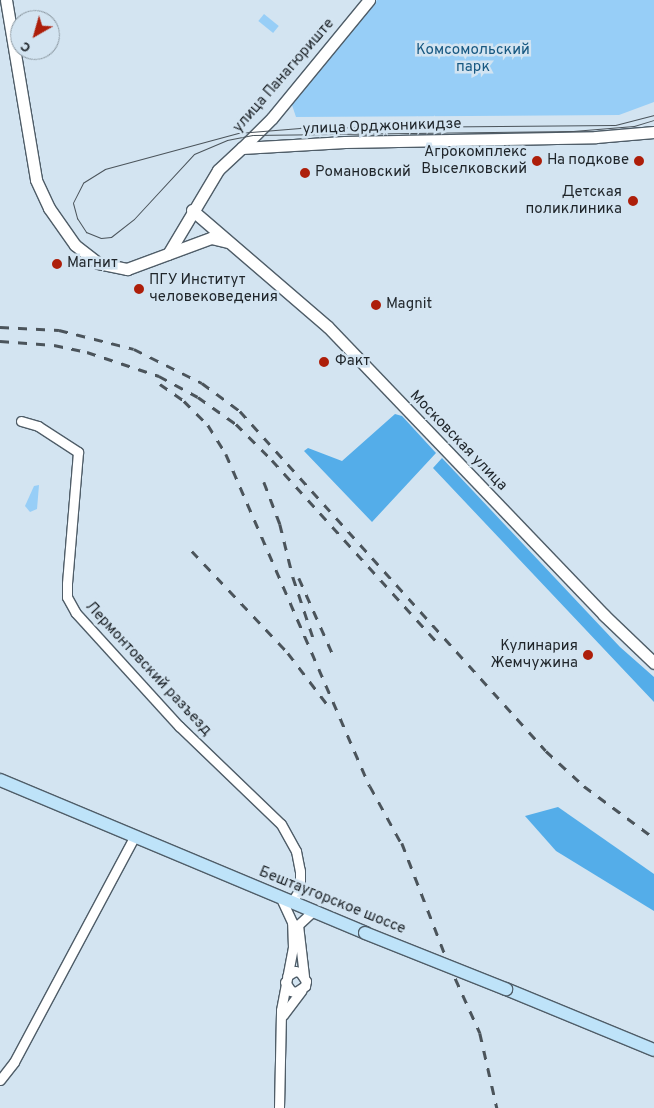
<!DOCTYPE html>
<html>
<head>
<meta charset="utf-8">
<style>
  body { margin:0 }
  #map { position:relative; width:654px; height:1108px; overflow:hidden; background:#d3e4f1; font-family:Overpass,sans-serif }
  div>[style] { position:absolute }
  .green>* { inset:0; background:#97cef7; transform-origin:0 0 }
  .forest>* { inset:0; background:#54ade9 }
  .roads { filter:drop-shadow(1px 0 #4f5d68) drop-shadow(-1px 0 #4f5d68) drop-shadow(0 1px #4f5d68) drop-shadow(0 -1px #4f5d68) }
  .minor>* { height:9px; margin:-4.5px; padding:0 4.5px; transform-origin:4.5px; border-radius:4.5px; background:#fff }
  .tertiary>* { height:11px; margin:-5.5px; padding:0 5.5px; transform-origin:5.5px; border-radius:5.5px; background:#fff }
  .secondary>* { height:12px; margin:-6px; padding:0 6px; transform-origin:6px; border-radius:6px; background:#bee3f9 }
  .tram>* { height:1px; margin:-0.5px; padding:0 0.5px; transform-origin:0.5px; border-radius:0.5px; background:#4b545b }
  .rail>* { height:2.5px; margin-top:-1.25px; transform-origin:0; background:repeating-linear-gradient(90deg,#4b545b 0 9px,transparent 0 18px) }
  .bridges { filter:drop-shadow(1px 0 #4f5d68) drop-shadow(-1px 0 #4f5d68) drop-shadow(0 1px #4f5d68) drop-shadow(0 -1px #4f5d68) }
  .secondary-bridge>* { height:12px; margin:-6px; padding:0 6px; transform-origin:6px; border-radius:6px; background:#bee3f9 }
  .dots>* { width:14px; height:14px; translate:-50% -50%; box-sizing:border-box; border:2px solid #d3e4f1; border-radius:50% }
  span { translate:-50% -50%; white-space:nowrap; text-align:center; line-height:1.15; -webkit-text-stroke:5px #d3e4f1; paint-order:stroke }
  .park-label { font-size:15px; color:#175881 }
  .street-label { font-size:15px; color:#1f252a }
  .poi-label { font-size:15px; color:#1f252a }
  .right { translate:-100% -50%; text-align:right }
  .left { translate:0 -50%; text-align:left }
  .north { position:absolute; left:10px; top:10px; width:50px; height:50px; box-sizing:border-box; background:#d3e4f1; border:1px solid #8b98a1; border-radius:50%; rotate:218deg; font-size:14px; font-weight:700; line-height:20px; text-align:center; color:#1f252a }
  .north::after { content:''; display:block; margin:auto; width:18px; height:22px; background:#ad1e0a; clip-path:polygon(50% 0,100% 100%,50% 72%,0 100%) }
</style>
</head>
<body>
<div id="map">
  <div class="green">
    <i style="clip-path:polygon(377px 0,654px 0,654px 102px,619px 115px,296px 117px,292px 105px)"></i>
    <i style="left:264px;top:14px;width:19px;height:9px;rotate:39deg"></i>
    <i style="clip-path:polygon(39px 485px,37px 509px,30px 512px,25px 506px,34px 486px)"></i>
  </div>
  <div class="forest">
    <i style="clip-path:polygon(395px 414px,402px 416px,436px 453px,372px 522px,304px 451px,308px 448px,342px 461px)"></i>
    <i style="clip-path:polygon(442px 458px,620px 647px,654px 677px,654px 702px,433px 468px)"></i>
    <i style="clip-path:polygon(558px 807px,654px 874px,654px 911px,556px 851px,525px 816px)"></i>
  </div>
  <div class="roads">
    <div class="minor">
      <i style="left:21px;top:421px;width:18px;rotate:16deg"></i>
      <i style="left:38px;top:426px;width:48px;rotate:33deg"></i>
      <i style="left:78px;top:452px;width:132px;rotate:94.8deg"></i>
      <i style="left:67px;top:584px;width:13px;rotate:90deg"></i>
      <i style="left:67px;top:597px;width:18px;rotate:61deg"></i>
      <i style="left:76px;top:613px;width:153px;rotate:47.7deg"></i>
      <i style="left:179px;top:726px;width:141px;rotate:43.9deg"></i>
      <i style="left:281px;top:824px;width:31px;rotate:61deg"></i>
      <i style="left:296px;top:851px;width:20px;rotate:79deg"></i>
      <i style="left:300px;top:871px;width:18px;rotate:90deg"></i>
      <i style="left:300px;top:889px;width:15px;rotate:122deg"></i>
      <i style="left:304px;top:976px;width:51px;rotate:-96.7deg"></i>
      <i style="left:298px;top:925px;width:21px;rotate:-43deg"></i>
      <i style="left:285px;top:982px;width:11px;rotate:56deg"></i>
      <i style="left:291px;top:991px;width:5px;rotate:11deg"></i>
      <i style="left:296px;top:992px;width:11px;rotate:-34deg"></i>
      <i style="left:305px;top:986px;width:5px;rotate:-79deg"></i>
      <i style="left:306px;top:981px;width:11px;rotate:-124deg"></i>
      <i style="left:300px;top:972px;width:5px;rotate:-169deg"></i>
      <i style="left:295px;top:971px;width:9px;rotate:148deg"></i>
      <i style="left:283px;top:1015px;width:31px;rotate:-53deg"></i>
      <i style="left:0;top:1080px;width:23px;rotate:-52deg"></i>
      <i style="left:14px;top:1062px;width:255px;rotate:-61.9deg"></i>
      <i style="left:279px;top:1108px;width:98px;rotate:-88.8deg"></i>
      <i style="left:281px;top:1010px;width:64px;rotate:-79.2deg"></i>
      <i style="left:293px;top:947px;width:25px;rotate:-92deg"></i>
      <i style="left:292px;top:922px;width:26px;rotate:-115deg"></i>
    </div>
    <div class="tertiary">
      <i style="left:6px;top:0;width:182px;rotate:80.5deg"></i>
      <i style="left:36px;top:180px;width:31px;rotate:65deg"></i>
      <i style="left:49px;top:208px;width:45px;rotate:54.9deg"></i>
      <i style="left:75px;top:245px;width:29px;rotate:38deg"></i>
      <i style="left:98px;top:263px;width:30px;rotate:12deg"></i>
      <i style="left:127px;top:269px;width:90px;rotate:-20.3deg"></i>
      <i style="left:211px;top:238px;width:17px;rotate:13deg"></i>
      <i style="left:242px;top:148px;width:42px;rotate:-45deg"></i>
      <i style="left:272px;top:118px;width:153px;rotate:-50.6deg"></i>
      <i style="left:192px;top:210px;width:179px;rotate:40.7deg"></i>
      <i style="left:328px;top:327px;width:399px;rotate:46.2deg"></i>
      <i style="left:604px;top:615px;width:69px;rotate:43.8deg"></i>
      <i style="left:168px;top:254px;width:98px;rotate:-59.2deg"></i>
      <i style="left:218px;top:170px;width:33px;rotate:-43deg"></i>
      <i style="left:242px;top:148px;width:103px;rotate:-3.3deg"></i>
      <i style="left:345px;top:142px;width:251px;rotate:-1.1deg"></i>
      <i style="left:596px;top:137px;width:58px;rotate:-4.9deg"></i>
    </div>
    <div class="secondary">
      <i style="left:0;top:780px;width:396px;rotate:22.7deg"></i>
      <i style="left:506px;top:989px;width:160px;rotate:22.4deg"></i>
    </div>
  </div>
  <div class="tram">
    <i style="left:654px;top:115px;width:40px;rotate:165.6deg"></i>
    <i style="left:615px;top:125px;width:315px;rotate:179.5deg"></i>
    <i style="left:300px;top:128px;width:62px;rotate:175.4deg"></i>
    <i style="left:238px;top:133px;width:138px;rotate:164.9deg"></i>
    <i style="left:105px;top:169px;width:26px;rotate:148deg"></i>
    <i style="left:83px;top:183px;width:22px;rotate:117deg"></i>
    <i style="left:73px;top:203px;width:16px;rotate:75deg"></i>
    <i style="left:77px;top:218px;width:17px;rotate:57deg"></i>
    <i style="left:86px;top:232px;width:16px;rotate:22deg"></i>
    <i style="left:101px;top:238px;width:10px;rotate:-6deg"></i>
    <i style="left:111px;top:237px;width:29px;rotate:-38deg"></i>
    <i style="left:134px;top:219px;width:88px;rotate:-47.3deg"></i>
    <i style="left:194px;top:154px;width:36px;rotate:-23deg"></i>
    <i style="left:227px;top:140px;width:26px;rotate:-11deg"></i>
    <i style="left:253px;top:135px;width:320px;rotate:-0.7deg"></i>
    <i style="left:573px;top:131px;width:61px;rotate:-4.7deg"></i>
    <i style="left:634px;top:126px;width:21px;rotate:-17deg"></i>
  </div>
  <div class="rail">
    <i style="left:0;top:327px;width:59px;rotate:2.9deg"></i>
    <i style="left:59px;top:330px;width:77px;rotate:14.2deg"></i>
    <i style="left:134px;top:349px;width:76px;rotate:26.6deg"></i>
    <i style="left:202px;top:383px;width:47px;rotate:36.4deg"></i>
    <i style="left:240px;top:411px;width:457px;rotate:48deg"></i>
    <i style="left:546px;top:751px;width:52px;rotate:42.6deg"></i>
    <i style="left:584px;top:786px;width:87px;rotate:36.6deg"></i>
    <i style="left:0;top:341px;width:54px;rotate:4.2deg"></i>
    <i style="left:54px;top:345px;width:34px;rotate:12deg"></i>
    <i style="left:87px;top:352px;width:76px;rotate:18.4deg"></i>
    <i style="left:159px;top:376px;width:44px;rotate:28.3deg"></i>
    <i style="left:198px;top:397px;width:47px;rotate:35.4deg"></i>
    <i style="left:236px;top:424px;width:51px;rotate:45deg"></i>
    <i style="left:272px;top:460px;width:248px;rotate:47.8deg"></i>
    <i style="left:160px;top:384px;width:29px;rotate:35deg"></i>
    <i style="left:184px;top:401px;width:34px;rotate:45deg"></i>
    <i style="left:208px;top:425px;width:34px;rotate:58deg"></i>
    <i style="left:226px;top:454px;width:362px;rotate:66.6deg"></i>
    <i style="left:370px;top:786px;width:71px;rotate:61.3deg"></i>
    <i style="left:264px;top:482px;width:45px;rotate:69.1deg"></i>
    <i style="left:280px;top:524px;width:55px;rotate:76.2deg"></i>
    <i style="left:293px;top:577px;width:63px;rotate:71.6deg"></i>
    <i style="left:192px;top:551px;width:140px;rotate:46.7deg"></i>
    <i style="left:288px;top:653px;width:69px;rotate:52.6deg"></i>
    <i style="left:299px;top:578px;width:86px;rotate:66.1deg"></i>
    <i style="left:402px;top:843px;width:128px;rotate:68.9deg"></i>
    <i style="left:448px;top:962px;width:78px;rotate:65.7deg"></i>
    <i style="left:480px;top:1033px;width:77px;rotate:77.2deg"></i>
  </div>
  <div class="bridges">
    <div class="secondary-bridge">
      <i style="left:365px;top:933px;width:152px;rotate:21.7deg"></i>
    </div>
  </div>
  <div class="dots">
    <i style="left:537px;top:161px;background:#ad1e0a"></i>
    <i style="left:639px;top:161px;background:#ad1e0a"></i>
    <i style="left:305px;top:173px;background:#ad1e0a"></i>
    <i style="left:633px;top:201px;background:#ad1e0a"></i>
    <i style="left:57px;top:264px;background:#ad1e0a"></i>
    <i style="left:139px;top:289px;background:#ad1e0a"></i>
    <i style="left:376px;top:305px;background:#ad1e0a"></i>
    <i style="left:324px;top:362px;background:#ad1e0a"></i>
    <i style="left:588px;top:655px;background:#ad1e0a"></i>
  </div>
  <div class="park-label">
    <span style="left:473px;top:59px">Комсомольский<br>парк</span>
  </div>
  <div class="street-label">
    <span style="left:284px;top:76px;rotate:-49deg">улица Панагюриште</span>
    <span style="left:382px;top:127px;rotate:-2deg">улица Орджоникидзе</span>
    <span style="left:458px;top:441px;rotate:46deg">Московская улица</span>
    <span style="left:148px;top:669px;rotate:47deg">Лермонтовский разъезд</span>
    <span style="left:332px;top:901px;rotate:22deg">Бештаугорское шоссе</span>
  </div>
  <div class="poi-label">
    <span class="right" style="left:527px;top:161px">Агрокомплекс<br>Выселковский</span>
    <span class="right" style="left:629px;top:161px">На подкове</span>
    <span class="left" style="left:315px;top:173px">Романовский</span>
    <span class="right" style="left:622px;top:201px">Детская<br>поликлиника</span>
    <span class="left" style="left:67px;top:264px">Магнит</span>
    <span class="left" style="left:149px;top:289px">ПГУ Институт<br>человековедения</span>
    <span class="left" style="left:386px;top:305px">Magnit</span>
    <span class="left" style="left:335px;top:362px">Факт</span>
    <span class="right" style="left:578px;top:655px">Кулинария<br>Жемчужина</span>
  </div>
  <div class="north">С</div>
</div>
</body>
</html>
